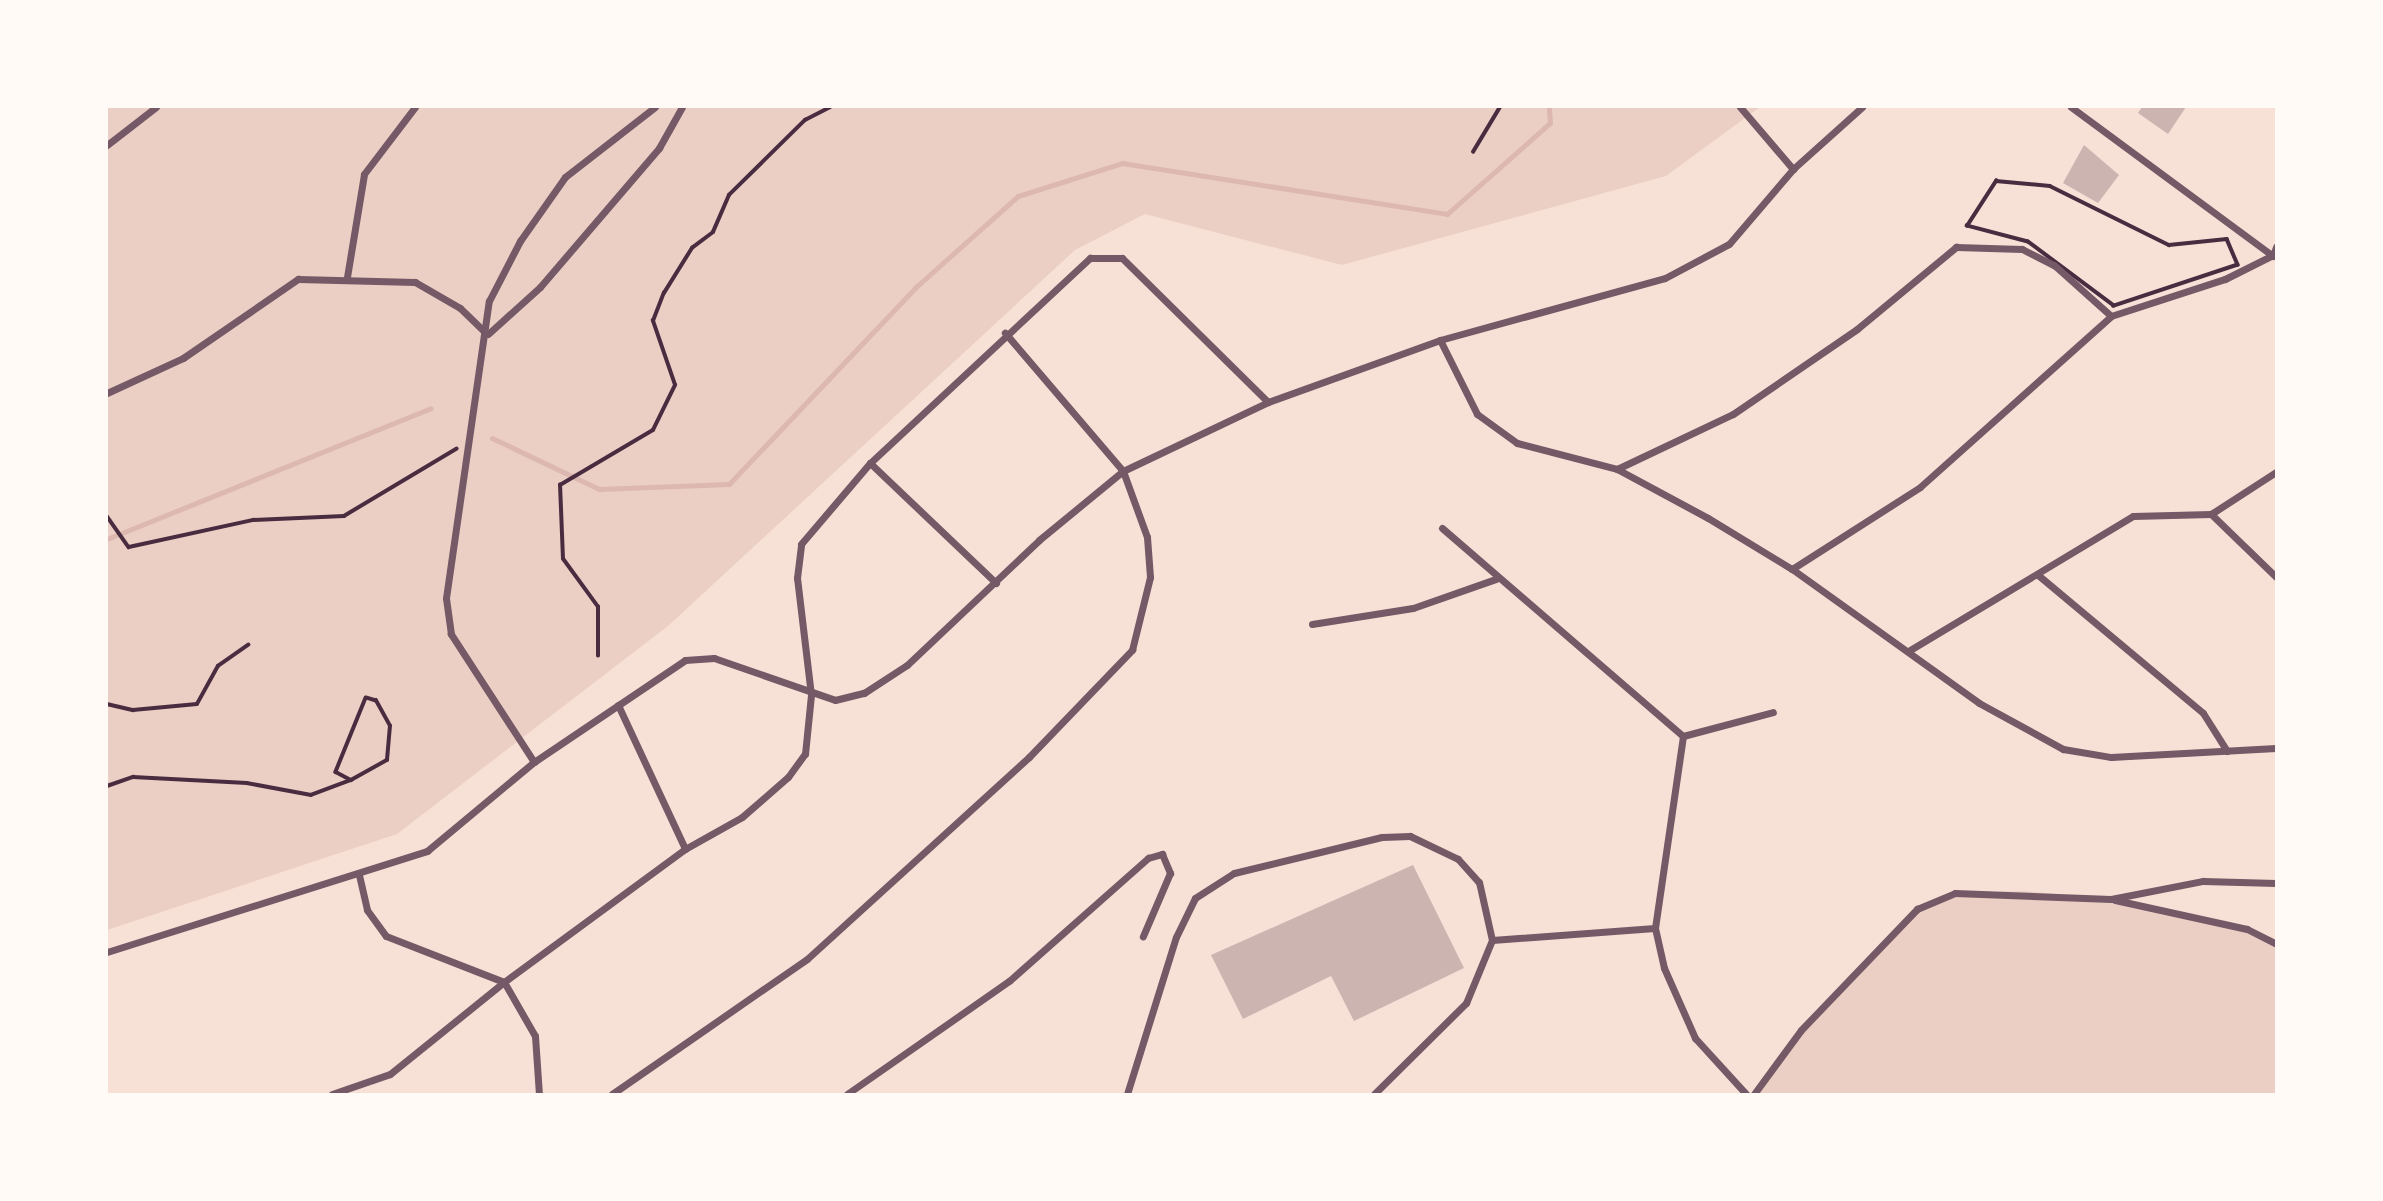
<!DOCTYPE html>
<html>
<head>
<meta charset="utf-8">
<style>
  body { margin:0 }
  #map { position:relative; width:2383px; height:1201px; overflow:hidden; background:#f7e1d7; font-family:"Noto Sans",sans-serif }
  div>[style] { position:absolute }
  .green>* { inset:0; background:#ebcfc5 }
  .stream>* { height:5px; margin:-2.5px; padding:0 2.5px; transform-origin:2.5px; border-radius:2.5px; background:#dcb8b0 }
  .building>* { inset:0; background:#ccb4b1 }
  .path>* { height:3.5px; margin:-1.75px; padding:0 1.75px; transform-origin:1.75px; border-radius:1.75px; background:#4a2c40 }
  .minor>* { height:7px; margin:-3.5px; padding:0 3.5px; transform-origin:3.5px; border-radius:3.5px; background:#755966 }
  span { translate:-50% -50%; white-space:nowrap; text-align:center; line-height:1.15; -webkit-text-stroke:7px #fffaf5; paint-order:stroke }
  .frame { position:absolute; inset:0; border:108px solid #fffaf5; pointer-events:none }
</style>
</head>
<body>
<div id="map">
  <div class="green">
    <i style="clip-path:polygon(107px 107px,1760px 107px,1666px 176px,1342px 265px,1145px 214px,1075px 250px,668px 626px,397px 834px,107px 930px)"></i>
    <i style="clip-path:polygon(2024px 891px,2111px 899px,2247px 929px,2276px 944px,2276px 1094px,1754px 1094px,1801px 1030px,1917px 909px,1955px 893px)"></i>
  </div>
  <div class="stream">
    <i style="left:492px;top:438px;width:119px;rotate:25.5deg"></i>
    <i style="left:599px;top:489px;width:130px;rotate:-2.2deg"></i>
    <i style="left:729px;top:484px;width:273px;rotate:-46.5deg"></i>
    <i style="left:917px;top:286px;width:135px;rotate:-41.7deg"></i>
    <i style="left:1018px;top:196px;width:109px;rotate:-17.6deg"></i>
    <i style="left:1122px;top:163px;width:329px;rotate:8.9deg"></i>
    <i style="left:1447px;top:214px;width:137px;rotate:-41.5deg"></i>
    <i style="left:1550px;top:123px;width:16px;rotate:-94deg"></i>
    <i style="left:107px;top:539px;width:349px;rotate:-22deg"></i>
  </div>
  <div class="building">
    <i style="clip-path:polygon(2142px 107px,2186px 107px,2168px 134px,2138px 113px)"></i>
    <i style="clip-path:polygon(2084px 145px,2119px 175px,2098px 203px,2063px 183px)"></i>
    <i style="clip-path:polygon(1413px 865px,1464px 968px,1354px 1021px,1331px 976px,1243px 1019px,1211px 955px)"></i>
  </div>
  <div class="path">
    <i style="left:1473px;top:152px;width:52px;rotate:-59deg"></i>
    <i style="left:1996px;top:181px;width:54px;rotate:5.3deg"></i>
    <i style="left:2050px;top:186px;width:133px;rotate:26.4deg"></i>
    <i style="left:2169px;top:245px;width:58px;rotate:-5.9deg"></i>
    <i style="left:2227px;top:239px;width:28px;rotate:67deg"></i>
    <i style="left:2238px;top:265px;width:131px;rotate:161.7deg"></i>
    <i style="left:2114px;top:306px;width:107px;rotate:-143.3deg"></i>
    <i style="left:2028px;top:242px;width:63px;rotate:-165.3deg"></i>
    <i style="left:1967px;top:226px;width:54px;rotate:-57.2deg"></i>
    <i style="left:107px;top:516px;width:38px;rotate:55deg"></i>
    <i style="left:129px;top:547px;width:127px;rotate:-12.3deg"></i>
    <i style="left:253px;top:520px;width:91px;rotate:-2.5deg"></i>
    <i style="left:344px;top:516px;width:131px;rotate:-30.9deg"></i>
    <i style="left:598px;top:656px;width:49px;rotate:-90deg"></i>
    <i style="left:598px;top:607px;width:59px;rotate:-126.1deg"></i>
    <i style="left:563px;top:559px;width:74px;rotate:-92.3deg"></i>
    <i style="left:560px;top:485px;width:108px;rotate:-30.6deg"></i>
    <i style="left:653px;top:430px;width:50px;rotate:-63.9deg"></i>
    <i style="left:675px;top:385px;width:68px;rotate:-109deg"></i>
    <i style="left:653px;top:321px;width:30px;rotate:-69deg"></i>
    <i style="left:664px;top:293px;width:53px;rotate:-58.1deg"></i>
    <i style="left:692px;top:248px;width:26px;rotate:-37deg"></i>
    <i style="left:713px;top:232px;width:40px;rotate:-66.6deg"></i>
    <i style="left:729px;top:195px;width:107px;rotate:-44.6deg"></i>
    <i style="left:805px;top:120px;width:28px;rotate:-27deg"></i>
    <i style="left:107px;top:704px;width:27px;rotate:13deg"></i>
    <i style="left:133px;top:710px;width:64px;rotate:-5.4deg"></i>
    <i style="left:197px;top:704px;width:43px;rotate:-61.1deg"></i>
    <i style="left:218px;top:666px;width:37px;rotate:-35deg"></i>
    <i style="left:107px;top:786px;width:28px;rotate:-19deg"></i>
    <i style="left:133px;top:777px;width:114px;rotate:3deg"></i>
    <i style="left:247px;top:783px;width:65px;rotate:10.6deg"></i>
    <i style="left:311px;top:795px;width:43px;rotate:-20.6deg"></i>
    <i style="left:351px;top:780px;width:41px;rotate:-29.1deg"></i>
    <i style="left:387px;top:760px;width:34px;rotate:-85deg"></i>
    <i style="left:390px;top:726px;width:29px;rotate:-119deg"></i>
    <i style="left:376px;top:701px;width:10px;rotate:-163deg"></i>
    <i style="left:366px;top:698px;width:80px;rotate:112.1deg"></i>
    <i style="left:336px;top:772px;width:17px;rotate:28deg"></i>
  </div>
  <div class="minor">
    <i style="left:1740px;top:107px;width:82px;rotate:49.5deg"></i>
    <i style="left:2071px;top:107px;width:251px;rotate:36.4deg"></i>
    <i style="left:107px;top:145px;width:62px;rotate:-37.8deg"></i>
    <i style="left:347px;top:277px;width:104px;rotate:-80.6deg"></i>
    <i style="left:364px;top:174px;width:84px;rotate:-52.7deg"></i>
    <i style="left:488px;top:334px;width:70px;rotate:-42.1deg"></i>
    <i style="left:540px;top:287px;width:183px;rotate:-49.4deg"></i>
    <i style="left:659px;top:148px;width:47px;rotate:-60.7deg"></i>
    <i style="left:1440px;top:340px;width:83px;rotate:63.4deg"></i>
    <i style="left:1477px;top:414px;width:49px;rotate:35.9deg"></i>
    <i style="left:1517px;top:443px;width:103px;rotate:14.6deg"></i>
    <i style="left:1617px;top:469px;width:103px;rotate:28.3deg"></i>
    <i style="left:1708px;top:518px;width:98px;rotate:31.3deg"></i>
    <i style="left:1792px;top:569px;width:230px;rotate:35.6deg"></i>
    <i style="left:1979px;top:703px;width:96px;rotate:28.7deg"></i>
    <i style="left:2063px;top:749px;width:49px;rotate:9.5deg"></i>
    <i style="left:2111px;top:757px;width:165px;rotate:-3.1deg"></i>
    <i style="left:107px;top:393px;width:84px;rotate:-24.7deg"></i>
    <i style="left:183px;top:358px;width:140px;rotate:-34.5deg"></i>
    <i style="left:298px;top:279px;width:117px;rotate:1.5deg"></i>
    <i style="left:415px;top:282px;width:52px;rotate:30deg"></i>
    <i style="left:460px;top:308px;width:37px;rotate:44deg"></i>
    <i style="left:870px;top:463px;width:174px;rotate:43.6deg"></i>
    <i style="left:1617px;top:469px;width:128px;rotate:-25.4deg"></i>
    <i style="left:1733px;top:414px;width:150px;rotate:-34.4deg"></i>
    <i style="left:1857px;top:329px;width:129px;rotate:-39.6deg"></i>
    <i style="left:1956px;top:247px;width:66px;rotate:1.7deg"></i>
    <i style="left:2022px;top:249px;width:36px;rotate:27deg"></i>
    <i style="left:2054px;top:265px;width:76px;rotate:41.8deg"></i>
    <i style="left:2211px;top:514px;width:77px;rotate:-32.9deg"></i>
    <i style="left:1442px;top:528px;width:318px;rotate:40.8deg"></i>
    <i style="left:1792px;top:569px;width:152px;rotate:-32.6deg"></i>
    <i style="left:1920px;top:487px;width:256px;rotate:-41.8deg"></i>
    <i style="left:2111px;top:316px;width:120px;rotate:-18deg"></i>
    <i style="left:2225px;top:279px;width:54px;rotate:-26.6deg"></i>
    <i style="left:2273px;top:255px;width:9px;rotate:-69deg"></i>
    <i style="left:2038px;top:575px;width:215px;rotate:39.9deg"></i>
    <i style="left:2203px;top:713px;width:45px;rotate:57.7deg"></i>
    <i style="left:1312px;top:624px;width:102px;rotate:-9deg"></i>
    <i style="left:1413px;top:608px;width:88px;rotate:-19.3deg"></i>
    <i style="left:1910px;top:650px;width:260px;rotate:-31deg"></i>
    <i style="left:2133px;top:516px;width:78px;rotate:-1.5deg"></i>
    <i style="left:2211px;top:514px;width:91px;rotate:44.1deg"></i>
    <i style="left:618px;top:705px;width:159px;rotate:65deg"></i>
    <i style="left:1683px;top:736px;width:194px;rotate:98.3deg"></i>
    <i style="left:1655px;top:928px;width:41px;rotate:77.3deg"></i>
    <i style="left:1664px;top:968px;width:77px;rotate:66.1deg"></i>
    <i style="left:1695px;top:1038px;width:76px;rotate:47.7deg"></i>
    <i style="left:1683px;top:736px;width:93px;rotate:-14.9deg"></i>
    <i style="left:534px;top:762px;width:153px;rotate:-123deg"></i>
    <i style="left:451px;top:634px;width:36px;rotate:-98deg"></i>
    <i style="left:446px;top:598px;width:300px;rotate:-81.8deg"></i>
    <i style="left:489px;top:301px;width:68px;rotate:-62.7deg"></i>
    <i style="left:520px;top:241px;width:78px;rotate:-54.9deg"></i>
    <i style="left:565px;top:177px;width:114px;rotate:-37.9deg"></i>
    <i style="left:359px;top:875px;width:36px;rotate:77deg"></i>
    <i style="left:367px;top:910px;width:32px;rotate:54deg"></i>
    <i style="left:386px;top:936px;width:127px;rotate:21.3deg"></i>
    <i style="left:504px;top:982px;width:62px;rotate:60.1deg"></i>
    <i style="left:535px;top:1036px;width:58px;rotate:86.1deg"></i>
    <i style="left:2115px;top:900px;width:135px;rotate:12.4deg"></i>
    <i style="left:2247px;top:929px;width:33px;rotate:27deg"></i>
    <i style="left:1492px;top:940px;width:163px;rotate:-4.2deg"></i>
    <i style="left:107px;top:952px;width:336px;rotate:-17.5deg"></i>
    <i style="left:427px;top:851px;width:139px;rotate:-39.8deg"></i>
    <i style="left:534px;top:762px;width:182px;rotate:-34deg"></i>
    <i style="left:685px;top:660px;width:29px;rotate:-4deg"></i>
    <i style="left:714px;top:658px;width:128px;rotate:19.1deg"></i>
    <i style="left:835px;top:700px;width:30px;rotate:-14deg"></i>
    <i style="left:864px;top:693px;width:51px;rotate:-33.1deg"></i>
    <i style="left:907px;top:665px;width:182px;rotate:-43.4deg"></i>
    <i style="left:1039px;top:540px;width:109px;rotate:-39.4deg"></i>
    <i style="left:1123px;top:471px;width:161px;rotate:-25.4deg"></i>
    <i style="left:1268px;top:402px;width:183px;rotate:-19.8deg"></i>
    <i style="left:1440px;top:340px;width:233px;rotate:-15.4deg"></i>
    <i style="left:1665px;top:278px;width:72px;rotate:-28deg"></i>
    <i style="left:1729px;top:244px;width:99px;rotate:-49.5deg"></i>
    <i style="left:1793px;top:169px;width:93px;rotate:-41.9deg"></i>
    <i style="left:332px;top:1094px;width:61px;rotate:-19deg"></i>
    <i style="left:390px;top:1074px;width:146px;rotate:-38.9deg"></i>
    <i style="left:504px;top:982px;width:225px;rotate:-36.3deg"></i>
    <i style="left:685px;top:849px;width:65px;rotate:-29.3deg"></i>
    <i style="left:742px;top:817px;width:61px;rotate:-41deg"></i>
    <i style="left:788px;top:777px;width:29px;rotate:-54deg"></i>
    <i style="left:805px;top:754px;width:59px;rotate:-84.2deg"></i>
    <i style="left:811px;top:695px;width:118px;rotate:-96.8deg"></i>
    <i style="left:797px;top:578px;width:34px;rotate:-83deg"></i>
    <i style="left:801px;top:544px;width:106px;rotate:-49.6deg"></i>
    <i style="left:870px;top:463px;width:301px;rotate:-43deg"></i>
    <i style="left:1090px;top:258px;width:32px"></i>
    <i style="left:1122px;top:258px;width:205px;rotate:44.6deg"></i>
    <i style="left:612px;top:1094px;width:237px;rotate:-34.7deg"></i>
    <i style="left:807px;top:959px;width:300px;rotate:-42.3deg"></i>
    <i style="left:1029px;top:757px;width:149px;rotate:-46.1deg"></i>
    <i style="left:1132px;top:650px;width:75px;rotate:-76.1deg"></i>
    <i style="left:1150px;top:577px;width:40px;rotate:-94.3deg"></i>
    <i style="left:1147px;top:537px;width:70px;rotate:-110deg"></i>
    <i style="left:1123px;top:471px;width:182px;rotate:-130.5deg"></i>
    <i style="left:847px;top:1094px;width:198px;rotate:-34.9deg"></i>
    <i style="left:1009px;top:981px;width:186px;rotate:-41.5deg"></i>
    <i style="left:1148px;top:858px;width:15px;rotate:-16deg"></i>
    <i style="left:1162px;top:854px;width:21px;rotate:67deg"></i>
    <i style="left:1170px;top:873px;width:69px;rotate:113.2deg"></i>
    <i style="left:1127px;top:1094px;width:164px;rotate:-72.7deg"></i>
    <i style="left:1176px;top:937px;width:43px;rotate:-64deg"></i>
    <i style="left:1195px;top:898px;width:46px;rotate:-32.7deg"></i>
    <i style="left:1234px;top:873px;width:152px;rotate:-13.7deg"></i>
    <i style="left:1382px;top:837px;width:28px;rotate:-2deg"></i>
    <i style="left:1410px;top:836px;width:53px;rotate:25.6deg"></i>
    <i style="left:1458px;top:859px;width:31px;rotate:48deg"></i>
    <i style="left:1479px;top:882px;width:59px;rotate:77.4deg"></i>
    <i style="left:1492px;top:940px;width:68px;rotate:112.4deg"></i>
    <i style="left:1466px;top:1003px;width:129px;rotate:135.3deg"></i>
    <i style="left:1754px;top:1094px;width:79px;rotate:-53.7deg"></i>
    <i style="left:1801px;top:1030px;width:168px;rotate:-46.2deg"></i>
    <i style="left:1917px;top:909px;width:41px;rotate:-22.8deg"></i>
    <i style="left:1955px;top:893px;width:156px;rotate:2.2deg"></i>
    <i style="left:2111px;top:899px;width:94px;rotate:-11.1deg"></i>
    <i style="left:2203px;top:881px;width:73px;rotate:1.6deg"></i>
  </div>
  <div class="frame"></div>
</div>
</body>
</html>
